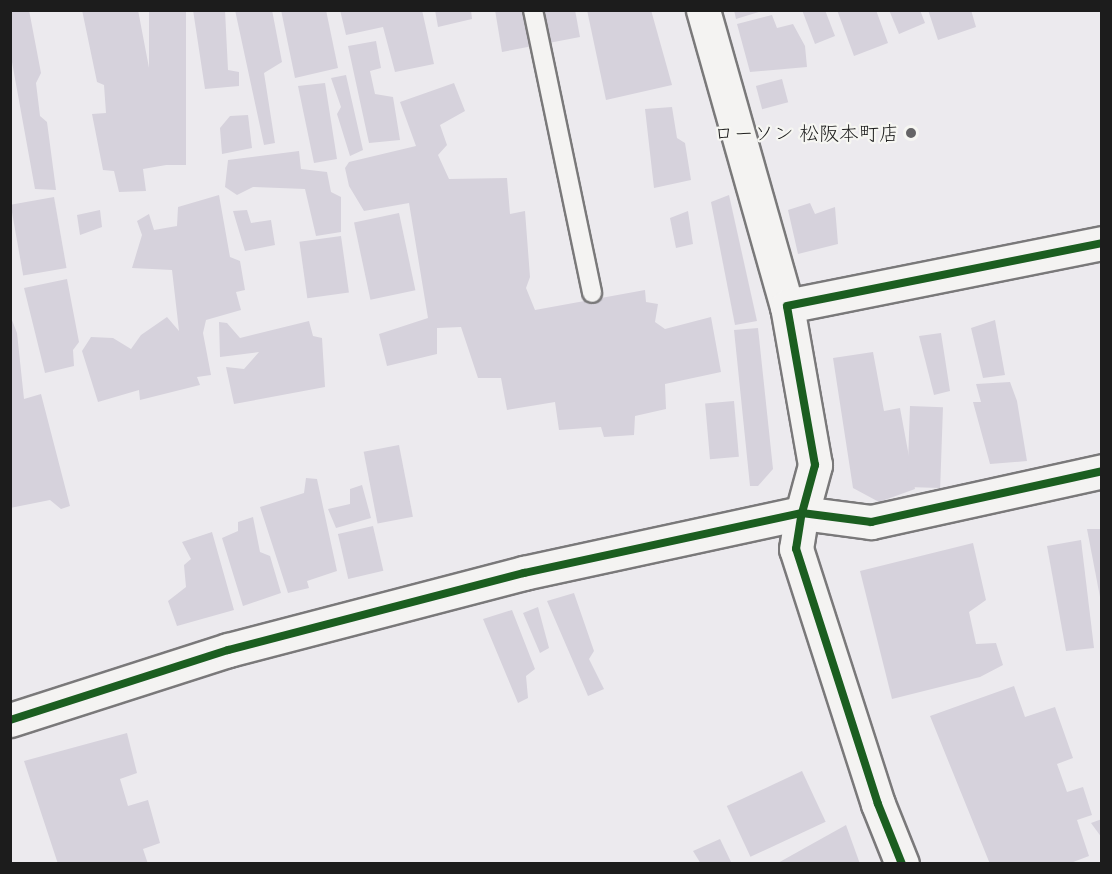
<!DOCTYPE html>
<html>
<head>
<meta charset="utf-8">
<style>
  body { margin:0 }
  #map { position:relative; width:1112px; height:874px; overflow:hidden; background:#eceaee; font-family:Sriracha,"Klee One",sans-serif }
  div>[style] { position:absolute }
  .building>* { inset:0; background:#d6d2dc; transform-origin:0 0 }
  .roads { filter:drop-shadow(2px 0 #7a797a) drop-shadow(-2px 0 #7a797a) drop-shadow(0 2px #7a797a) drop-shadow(0 -2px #7a797a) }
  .lane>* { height:18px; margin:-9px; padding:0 9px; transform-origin:9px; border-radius:9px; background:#f4f3f2 }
  .street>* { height:33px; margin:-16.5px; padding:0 16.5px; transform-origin:16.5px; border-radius:16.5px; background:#f4f3f2 }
  .secondary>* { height:33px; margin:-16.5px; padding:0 16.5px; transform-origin:16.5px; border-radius:16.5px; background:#f4f3f2 }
  .cycleway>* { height:8px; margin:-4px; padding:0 4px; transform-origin:4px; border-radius:4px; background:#1b5e20 }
  .dots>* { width:16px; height:16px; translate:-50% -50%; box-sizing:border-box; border:3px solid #f6f6f2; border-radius:50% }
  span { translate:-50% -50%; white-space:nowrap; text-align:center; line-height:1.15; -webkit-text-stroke:4.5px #f6f6f2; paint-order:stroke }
  .poi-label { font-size:20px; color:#1c1c1c }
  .right { translate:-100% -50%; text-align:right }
  .frame { position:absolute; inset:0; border:12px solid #1c1c1c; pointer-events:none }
</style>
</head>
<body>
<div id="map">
  <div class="building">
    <i style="clip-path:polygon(10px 10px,29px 10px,41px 73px,36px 83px,40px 116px,47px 122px,56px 190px,35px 189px,10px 51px)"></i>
    <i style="clip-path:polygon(82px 10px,138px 10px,157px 110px,163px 116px,169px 144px,158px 145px,158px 152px,169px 156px,172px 164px,143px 169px,146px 191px,119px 192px,114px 171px,103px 170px,92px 114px,106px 113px,104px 85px,97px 82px)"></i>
    <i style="left:149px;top:10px;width:37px;height:155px"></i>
    <i style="clip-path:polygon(193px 10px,225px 10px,228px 70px,239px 72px,239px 86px,205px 89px)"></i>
    <i style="clip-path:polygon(235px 10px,272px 10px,282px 62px,264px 73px,275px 143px,264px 145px)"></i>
    <i style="clip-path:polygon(281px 10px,326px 10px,338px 68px,295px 78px)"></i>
    <i style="clip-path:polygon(340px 10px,422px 10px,434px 64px,395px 72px,383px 27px,346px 35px)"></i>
    <i style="clip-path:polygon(435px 10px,471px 10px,472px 19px,438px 27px)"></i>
    <i style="clip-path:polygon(495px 10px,575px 10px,580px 37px,502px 52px)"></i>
    <i style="clip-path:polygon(587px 10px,651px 10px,672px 85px,606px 100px)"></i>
    <i style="clip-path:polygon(734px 10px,762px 10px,762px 11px,736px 19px)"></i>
    <i style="clip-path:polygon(802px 10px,825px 10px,835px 36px,815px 44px)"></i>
    <i style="clip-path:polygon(837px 10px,876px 10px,888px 43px,854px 56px)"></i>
    <i style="clip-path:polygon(889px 10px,920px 10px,925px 23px,899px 34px)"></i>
    <i style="clip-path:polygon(928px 10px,971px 10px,976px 27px,938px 40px)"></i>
    <i style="clip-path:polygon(772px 15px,777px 28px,793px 24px,805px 46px,807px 67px,750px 72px,737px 24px)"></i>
    <i style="clip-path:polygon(376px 41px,381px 68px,370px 71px,375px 94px,393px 97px,400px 140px,369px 143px,348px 46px)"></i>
    <i style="clip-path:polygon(346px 75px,363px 150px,350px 156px,337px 114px,341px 107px,331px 78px)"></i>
    <i style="left:782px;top:79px;width:24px;height:27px;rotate:75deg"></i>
    <i style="clip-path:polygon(325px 83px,337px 159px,314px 163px,298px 86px)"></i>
    <i style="clip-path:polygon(454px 83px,465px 111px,440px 125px,447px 145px,438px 155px,449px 179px,507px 178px,510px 214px,525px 211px,530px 277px,526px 288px,535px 310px,645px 290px,646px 302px,658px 304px,655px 322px,665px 329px,711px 317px,721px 372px,665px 384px,666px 409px,635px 416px,634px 435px,604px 437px,601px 427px,559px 430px,555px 402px,507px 410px,501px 378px,478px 378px,461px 327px,437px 328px,437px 354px,387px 366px,379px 334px,428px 318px,409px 203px,364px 211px,349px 186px,345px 168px,349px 162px,416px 146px,400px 102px)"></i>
    <i style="clip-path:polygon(672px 107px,677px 138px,685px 143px,691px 180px,654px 188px,645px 109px)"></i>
    <i style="clip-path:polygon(248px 115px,252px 148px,222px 154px,220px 128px,230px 116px)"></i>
    <i style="clip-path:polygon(299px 151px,301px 169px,327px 172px,331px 192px,341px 197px,341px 232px,316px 236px,305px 189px,253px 187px,237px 195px,225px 187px,228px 160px)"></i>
    <i style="clip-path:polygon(219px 195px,230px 257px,240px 261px,245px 290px,236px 292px,241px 310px,206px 320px,203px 333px,211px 375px,197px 377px,200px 385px,140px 400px,139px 390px,98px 402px,82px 351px,91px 337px,113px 338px,131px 349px,141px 335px,167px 317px,179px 331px,172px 270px,132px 268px,142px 235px,137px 221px,149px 214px,154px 230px,177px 226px,178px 207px)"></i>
    <i style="clip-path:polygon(729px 195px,757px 321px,735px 325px,711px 202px)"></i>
    <i style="left:54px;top:197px;width:72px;height:44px;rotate:80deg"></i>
    <i style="clip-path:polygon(810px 203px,815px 214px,835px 207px,838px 244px,798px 254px,788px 210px)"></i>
    <i style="clip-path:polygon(100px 210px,102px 227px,80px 235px,77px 215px)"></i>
    <i style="clip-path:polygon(247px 210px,251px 223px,271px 220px,275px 245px,245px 251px,233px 211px)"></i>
    <i style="clip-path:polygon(688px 211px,693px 244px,676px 248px,670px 218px)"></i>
    <i style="left:399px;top:213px;width:79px;height:46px;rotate:78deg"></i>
    <i style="left:341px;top:236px;width:57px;height:42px;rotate:82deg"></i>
    <i style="clip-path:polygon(67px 279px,79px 342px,73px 350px,74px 366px,45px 373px,24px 288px)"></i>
    <i style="clip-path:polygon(10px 315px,17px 333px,24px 399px,41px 394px,70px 506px,61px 509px,50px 500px,10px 508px)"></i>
    <i style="clip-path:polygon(995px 320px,1005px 375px,983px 378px,971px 328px)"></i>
    <i style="clip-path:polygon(309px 321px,313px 336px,322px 338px,325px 387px,234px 404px,226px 367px,244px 369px,259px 352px,220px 357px,219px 322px,227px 323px,240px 338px)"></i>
    <i style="clip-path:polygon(758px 328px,773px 469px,758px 486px,750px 486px,734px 330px)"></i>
    <i style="clip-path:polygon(941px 333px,950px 391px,934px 395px,919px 336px)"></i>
    <i style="clip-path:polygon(873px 352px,884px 411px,900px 408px,915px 489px,879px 502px,853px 488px,833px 358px)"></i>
    <i style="clip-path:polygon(1010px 382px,1017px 401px,1027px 461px,990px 464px,973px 402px,981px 402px,976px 384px)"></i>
    <i style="left:734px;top:401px;width:56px;height:29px;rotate:85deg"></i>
    <i style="left:910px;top:406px;width:33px;height:81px;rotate:2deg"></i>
    <i style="left:399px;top:445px;width:73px;height:36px;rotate:79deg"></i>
    <i style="clip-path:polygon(306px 478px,317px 479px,337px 571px,307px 581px,309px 588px,288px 593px,260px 507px,304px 493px)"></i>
    <i style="clip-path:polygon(362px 485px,371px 518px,336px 528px,328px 509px,350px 504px,350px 489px)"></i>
    <i style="clip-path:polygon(253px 517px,260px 552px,270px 556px,281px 593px,243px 606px,222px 538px,238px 531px,238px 522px)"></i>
    <i style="left:373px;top:526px;width:46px;height:36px;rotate:77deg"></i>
    <i style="clip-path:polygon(1087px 529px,1102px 529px,1102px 597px,1100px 597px)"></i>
    <i style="clip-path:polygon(212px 532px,234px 610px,177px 626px,168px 601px,186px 587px,184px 565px,191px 559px,182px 542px)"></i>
    <i style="clip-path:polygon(1081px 540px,1094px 648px,1066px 651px,1047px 546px)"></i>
    <i style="clip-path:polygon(973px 543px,986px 600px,969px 612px,976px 644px,996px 643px,1003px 665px,980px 677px,892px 699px,860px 571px)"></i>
    <i style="clip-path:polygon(574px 593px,594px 651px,589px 659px,604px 689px,588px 696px,547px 601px)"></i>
    <i style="clip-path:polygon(538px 607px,549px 648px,540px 653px,523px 613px)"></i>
    <i style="clip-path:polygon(512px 610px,535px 669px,526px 676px,528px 698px,518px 703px,483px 619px)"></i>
    <i style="clip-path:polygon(1014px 686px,1025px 717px,1055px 707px,1073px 758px,1057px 764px,1067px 792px,1083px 787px,1092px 815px,1077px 820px,1089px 856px,1068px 864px,990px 864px,930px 716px)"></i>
    <i style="clip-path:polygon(127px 733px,137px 773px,120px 779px,128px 806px,148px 800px,160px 843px,143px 849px,148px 864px,58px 864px,24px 761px)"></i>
    <i style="left:802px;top:771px;width:56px;height:83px;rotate:65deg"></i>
    <i style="clip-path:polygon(1102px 819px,1102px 838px,1091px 823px)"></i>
    <i style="clip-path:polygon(846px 825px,860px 864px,776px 864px)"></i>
    <i style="clip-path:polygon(720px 839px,732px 864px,701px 864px,693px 851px)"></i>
  </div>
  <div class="roads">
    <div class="lane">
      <i style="left:533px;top:10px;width:289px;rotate:78.2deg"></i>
    </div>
    <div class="street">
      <i style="left:703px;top:10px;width:308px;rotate:74.2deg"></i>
      <i style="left:902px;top:864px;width:65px;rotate:-111.8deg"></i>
      <i style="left:878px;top:804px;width:268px;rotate:-107.8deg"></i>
      <i style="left:796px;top:549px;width:36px;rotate:-81deg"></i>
      <i style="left:802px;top:513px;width:70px;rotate:7.4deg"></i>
      <i style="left:871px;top:522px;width:237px;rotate:-12.4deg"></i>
    </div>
    <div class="secondary">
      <i style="left:10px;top:720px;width:229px;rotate:-17.8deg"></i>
      <i style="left:228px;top:650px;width:306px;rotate:-14.6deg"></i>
      <i style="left:524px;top:573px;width:284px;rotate:-12.2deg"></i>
      <i style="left:802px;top:513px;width:50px;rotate:-74.8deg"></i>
      <i style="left:815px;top:465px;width:161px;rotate:-100deg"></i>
      <i style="left:787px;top:306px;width:321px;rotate:-11.3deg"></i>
    </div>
  </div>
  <div class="cycleway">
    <i style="left:10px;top:720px;width:229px;rotate:-17.8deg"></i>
    <i style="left:228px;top:650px;width:306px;rotate:-14.6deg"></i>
    <i style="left:524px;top:573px;width:284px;rotate:-12.2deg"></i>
    <i style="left:802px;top:513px;width:50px;rotate:-74.8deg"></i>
    <i style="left:815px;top:465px;width:161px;rotate:-100deg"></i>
    <i style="left:787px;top:306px;width:321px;rotate:-11.3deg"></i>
    <i style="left:902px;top:864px;width:65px;rotate:-111.8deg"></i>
    <i style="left:878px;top:804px;width:268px;rotate:-107.8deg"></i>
    <i style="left:796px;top:549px;width:36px;rotate:-81deg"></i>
    <i style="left:802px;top:513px;width:70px;rotate:7.4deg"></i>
    <i style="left:871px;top:522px;width:237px;rotate:-12.4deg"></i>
  </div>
  <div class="dots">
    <i style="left:911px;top:133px;background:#656466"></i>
  </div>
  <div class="poi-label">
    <span class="right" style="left:899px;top:133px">ローソン 松阪本町店</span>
  </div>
  <div class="frame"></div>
</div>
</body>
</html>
